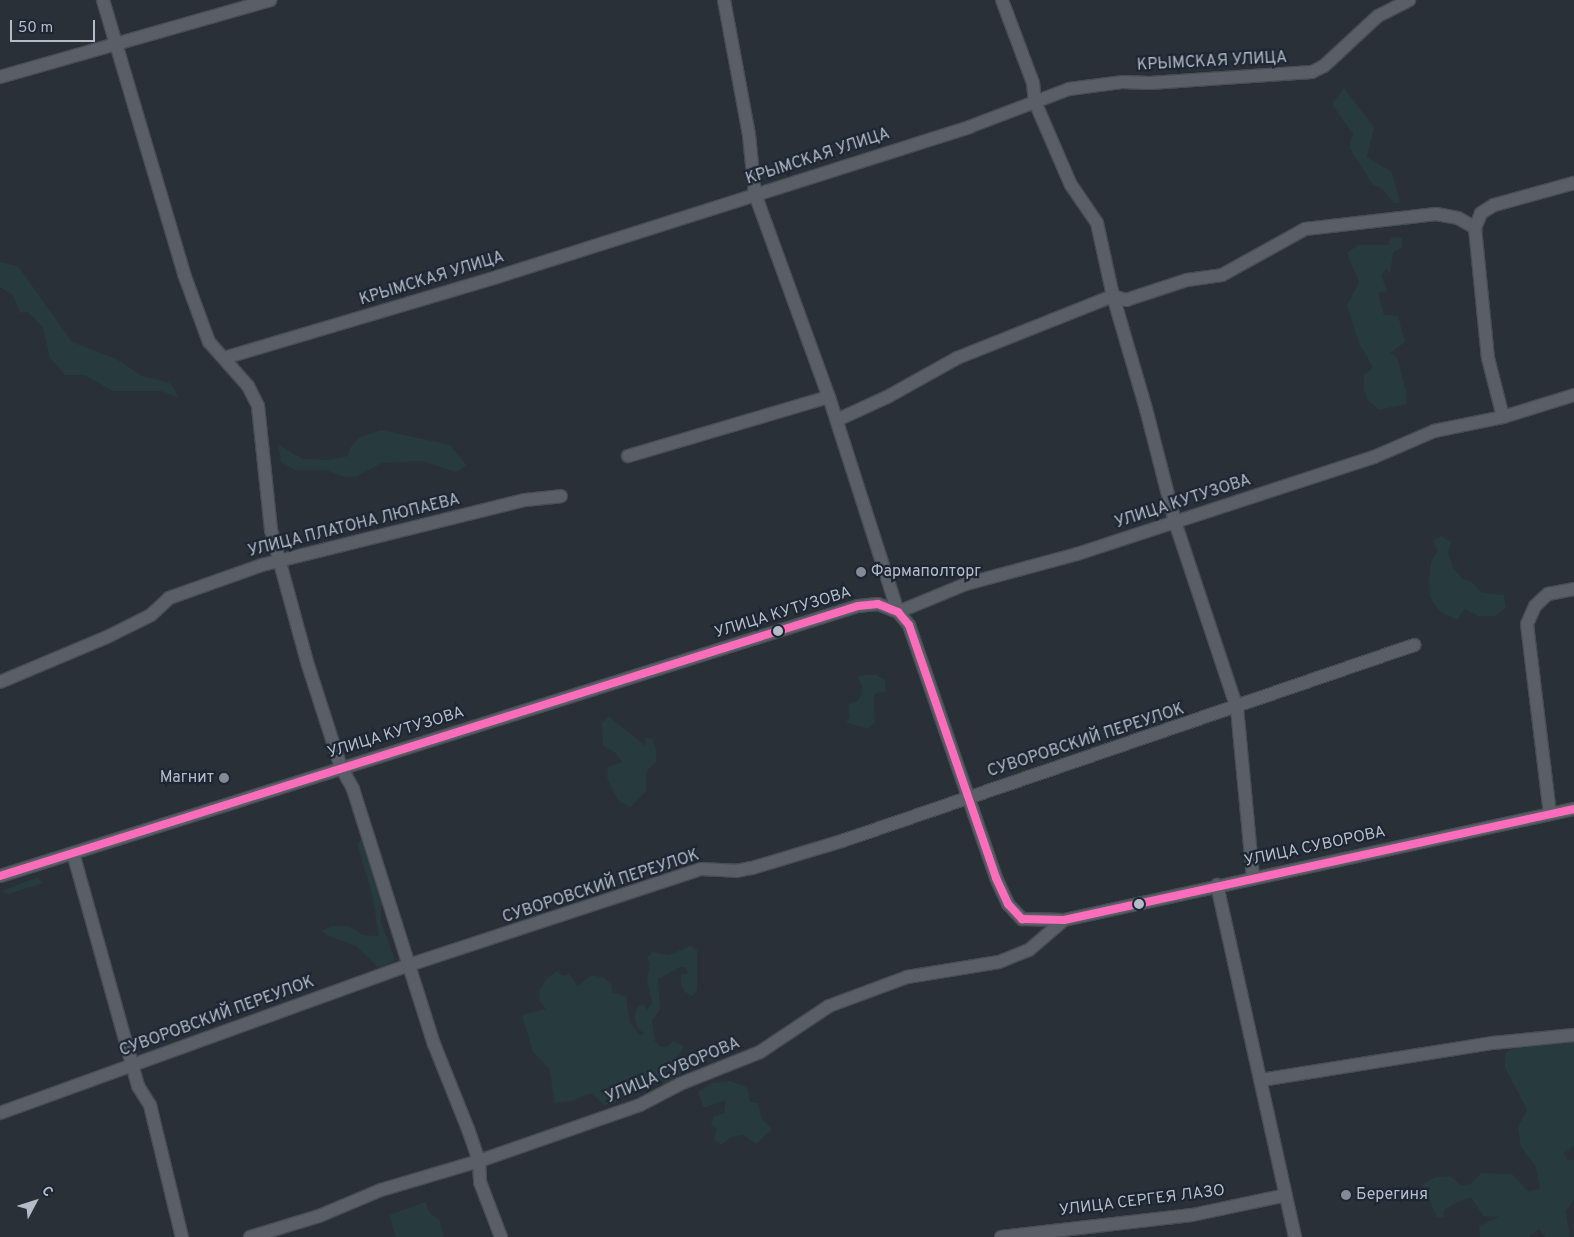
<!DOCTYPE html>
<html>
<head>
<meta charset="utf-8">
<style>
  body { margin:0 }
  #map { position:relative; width:1574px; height:1237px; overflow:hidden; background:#2a3038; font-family:Overpass,sans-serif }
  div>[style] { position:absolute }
  .green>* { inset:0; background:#273a3e }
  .roads { filter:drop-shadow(1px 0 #484c53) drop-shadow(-1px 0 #484c53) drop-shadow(0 1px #484c53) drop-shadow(0 -1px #484c53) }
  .minor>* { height:12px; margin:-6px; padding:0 6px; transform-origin:6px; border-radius:6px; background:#5a5e66 }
  .bus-1>* { height:8px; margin:-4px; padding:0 4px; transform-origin:4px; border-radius:4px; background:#fb6dba }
  .dots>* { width:14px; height:14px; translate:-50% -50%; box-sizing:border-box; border:2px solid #1d2633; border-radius:50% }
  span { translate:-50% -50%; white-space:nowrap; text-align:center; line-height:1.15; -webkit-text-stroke:4.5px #1d2633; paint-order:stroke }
  .street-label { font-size:16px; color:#b4bcc9 }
  .poi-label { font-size:16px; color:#b4bcc9 }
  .left { translate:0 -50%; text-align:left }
  .right { translate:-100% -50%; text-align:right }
  .north { position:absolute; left:10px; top:1177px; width:50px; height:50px; -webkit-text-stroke:4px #1d2633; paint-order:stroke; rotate:50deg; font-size:14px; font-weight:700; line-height:20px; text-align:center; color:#b4bcc9 }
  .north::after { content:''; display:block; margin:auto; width:18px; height:22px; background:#b4bcc9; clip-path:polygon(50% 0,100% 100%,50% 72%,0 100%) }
  .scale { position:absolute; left:10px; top:20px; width:85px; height:22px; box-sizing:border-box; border:2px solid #b4bcc9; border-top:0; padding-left:6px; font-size:15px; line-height:18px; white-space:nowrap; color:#b4bcc9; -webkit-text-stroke:4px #1d2633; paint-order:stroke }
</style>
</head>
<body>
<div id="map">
  <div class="green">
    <i style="clip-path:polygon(1344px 88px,1374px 127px,1367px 157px,1392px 172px,1400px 203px,1394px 203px,1382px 188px,1373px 185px,1349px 147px,1353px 134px,1332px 104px)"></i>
    <i style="clip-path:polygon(1391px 237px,1402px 238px,1402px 248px,1393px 252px,1390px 275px,1387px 269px,1381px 274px,1387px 291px,1378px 293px,1384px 315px,1398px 316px,1405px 342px,1390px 353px,1397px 357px,1407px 395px,1406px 404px,1379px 410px,1367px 399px,1364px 390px,1364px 375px,1373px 367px,1359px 343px,1347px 306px,1359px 282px,1347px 253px,1358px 245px,1388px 245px)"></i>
    <i style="clip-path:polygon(0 262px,18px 266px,72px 342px,116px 359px,142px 376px,170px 383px,179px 398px,161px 391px,113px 391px,84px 375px,65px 375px,50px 358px,43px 328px,28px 312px,20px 313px,13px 295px,0 287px)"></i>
    <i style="clip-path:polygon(381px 430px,450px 445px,467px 466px,456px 472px,422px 461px,382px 463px,355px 477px,341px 476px,326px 470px,295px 470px,281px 462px,278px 444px,302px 459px,331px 460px,348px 456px,350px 448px,359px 438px)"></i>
    <i style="clip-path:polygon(1441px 536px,1451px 542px,1448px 553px,1453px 568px,1462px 578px,1472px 582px,1480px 592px,1504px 595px,1506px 608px,1495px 616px,1479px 616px,1464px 609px,1457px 620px,1438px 610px,1430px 597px,1429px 583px,1431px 562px,1438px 551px,1433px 541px)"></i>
    <i style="clip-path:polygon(865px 675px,876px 675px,885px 680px,886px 691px,874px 694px,875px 723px,868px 729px,846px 722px,850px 718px,848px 705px,859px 700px,861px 695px,862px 686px,857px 677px)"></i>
    <i style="clip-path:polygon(608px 716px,646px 746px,645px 738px,652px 739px,656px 749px,656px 762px,648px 769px,646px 778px,646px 791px,630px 807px,618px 800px,607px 778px,608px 767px,622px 762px,615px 752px,603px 746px,602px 723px)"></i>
    <i style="clip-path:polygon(362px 838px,381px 900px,381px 922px,395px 960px,379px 968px,356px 946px,328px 936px,322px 931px,332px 926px,349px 926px,363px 935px,379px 936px,372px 894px,357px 844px)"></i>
    <i style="clip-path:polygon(38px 877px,43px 883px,9px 894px,1px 891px)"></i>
    <i style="clip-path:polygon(690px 946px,697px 950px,697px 990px,693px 996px,685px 992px,681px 984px,681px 975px,688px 973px,686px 968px,681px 967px,658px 979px,660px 1010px,652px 1020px,655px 1041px,659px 1046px,667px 1047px,673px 1041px,684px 1046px,677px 1058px,683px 1072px,665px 1084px,645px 1080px,631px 1097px,622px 1097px,614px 1104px,604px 1105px,591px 1093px,575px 1100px,555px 1103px,549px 1068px,533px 1052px,522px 1015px,546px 1009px,539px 1000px,540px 989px,546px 980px,557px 971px,562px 976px,569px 974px,577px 986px,592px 975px,604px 978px,612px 986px,612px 992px,626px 997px,630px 1023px,640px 1035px,644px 1033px,637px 1028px,635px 1017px,637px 1007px,644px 1004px,647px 1010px,652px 1003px,647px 980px,650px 963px,647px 958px,652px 952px,669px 955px)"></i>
    <i style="clip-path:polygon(1574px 1041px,1574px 1146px,1564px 1153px,1567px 1160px,1574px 1160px,1574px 1200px,1566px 1211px,1570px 1237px,1545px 1237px,1539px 1229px,1529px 1237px,1480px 1237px,1479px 1226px,1499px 1217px,1483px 1216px,1471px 1197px,1452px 1205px,1444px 1210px,1443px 1217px,1437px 1218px,1422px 1184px,1436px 1177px,1450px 1176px,1461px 1185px,1471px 1184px,1481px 1173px,1512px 1174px,1527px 1191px,1540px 1189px,1536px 1167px,1521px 1147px,1518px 1127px,1527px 1110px,1505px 1067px,1505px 1053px,1516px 1047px)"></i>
    <i style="clip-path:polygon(730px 1081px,747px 1087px,750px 1102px,758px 1103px,762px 1119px,772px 1129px,756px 1144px,743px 1135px,731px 1137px,721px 1145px,714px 1139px,717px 1129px,711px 1126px,713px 1117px,724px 1113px,726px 1100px,704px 1108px,698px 1092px,712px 1083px)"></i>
    <i style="clip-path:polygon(426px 1202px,428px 1211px,440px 1221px,444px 1237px,396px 1237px,389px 1215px)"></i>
  </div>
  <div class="roads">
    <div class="minor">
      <i style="left:103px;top:0;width:286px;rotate:73.5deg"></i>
      <i style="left:184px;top:274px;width:72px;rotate:69.8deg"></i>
      <i style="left:209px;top:342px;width:59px;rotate:48.4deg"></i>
      <i style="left:248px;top:386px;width:22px;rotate:63deg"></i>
      <i style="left:258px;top:406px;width:125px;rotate:84deg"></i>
      <i style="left:271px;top:530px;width:140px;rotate:74.7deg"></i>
      <i style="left:308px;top:665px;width:107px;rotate:72.1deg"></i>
      <i style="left:341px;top:767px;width:25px;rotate:61deg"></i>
      <i style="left:353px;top:789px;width:268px;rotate:72.4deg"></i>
      <i style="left:434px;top:1044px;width:92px;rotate:68.2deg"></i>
      <i style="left:468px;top:1129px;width:34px;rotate:71deg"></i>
      <i style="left:479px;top:1161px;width:21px;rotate:87deg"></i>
      <i style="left:480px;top:1182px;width:59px;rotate:69.1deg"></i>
      <i style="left:724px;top:0;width:137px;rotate:79.5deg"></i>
      <i style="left:749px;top:135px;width:59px;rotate:84.2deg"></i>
      <i style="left:755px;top:194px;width:216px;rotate:70deg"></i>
      <i style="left:829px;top:397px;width:226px;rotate:72.2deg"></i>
      <i style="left:898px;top:612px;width:17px;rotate:50deg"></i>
      <i style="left:909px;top:625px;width:268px;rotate:71deg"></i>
      <i style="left:996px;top:878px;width:29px;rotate:65deg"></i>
      <i style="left:1008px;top:904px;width:21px;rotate:47deg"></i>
      <i style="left:1022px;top:919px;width:42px;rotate:1.4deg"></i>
      <i style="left:1064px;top:920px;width:522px;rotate:-12.28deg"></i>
      <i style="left:1002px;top:0;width:89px;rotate:69.5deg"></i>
      <i style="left:1033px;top:83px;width:19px;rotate:84deg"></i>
      <i style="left:1035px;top:102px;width:90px;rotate:66.6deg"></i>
      <i style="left:1071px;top:185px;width:46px;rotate:55.6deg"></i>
      <i style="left:1097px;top:223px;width:75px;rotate:77.6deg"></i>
      <i style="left:1113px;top:296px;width:118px;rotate:73.7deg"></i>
      <i style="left:1146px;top:409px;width:117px;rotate:75.6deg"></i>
      <i style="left:1175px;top:522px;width:196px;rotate:71.6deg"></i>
      <i style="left:1237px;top:708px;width:170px;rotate:84.6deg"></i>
      <i style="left:0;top:77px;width:281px;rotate:-15.9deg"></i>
      <i style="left:1475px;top:228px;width:131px;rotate:84.3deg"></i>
      <i style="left:1488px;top:358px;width:61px;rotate:75.7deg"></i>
      <i style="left:224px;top:358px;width:285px;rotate:-16.5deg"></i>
      <i style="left:497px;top:277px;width:495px;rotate:-17.6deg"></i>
      <i style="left:969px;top:127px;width:107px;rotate:-20.8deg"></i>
      <i style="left:1069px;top:89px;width:53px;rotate:-7.5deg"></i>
      <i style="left:1122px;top:82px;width:28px;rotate:2deg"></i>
      <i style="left:1150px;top:83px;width:162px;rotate:-3.9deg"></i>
      <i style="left:1312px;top:72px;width:13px;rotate:-27deg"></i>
      <i style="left:1324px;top:66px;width:74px;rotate:-42.8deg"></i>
      <i style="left:1378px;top:16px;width:35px;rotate:-27deg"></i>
      <i style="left:837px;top:420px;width:55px;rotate:-24.7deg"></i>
      <i style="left:887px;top:397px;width:80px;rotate:-29.1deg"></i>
      <i style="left:957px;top:358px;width:168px;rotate:-21.7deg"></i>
      <i style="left:1113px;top:296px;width:14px;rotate:17deg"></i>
      <i style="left:1126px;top:300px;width:64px;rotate:-18.2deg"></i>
      <i style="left:1187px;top:280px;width:35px;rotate:-8deg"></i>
      <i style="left:1222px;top:275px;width:95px;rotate:-29deg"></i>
      <i style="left:1305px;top:229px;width:132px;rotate:-6.5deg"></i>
      <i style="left:1436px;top:214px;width:22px;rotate:10deg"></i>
      <i style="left:1458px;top:218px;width:20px;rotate:30deg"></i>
      <i style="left:1475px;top:228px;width:16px;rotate:-68deg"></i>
      <i style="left:1481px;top:213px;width:15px;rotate:-32deg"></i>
      <i style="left:1494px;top:205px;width:83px;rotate:-15.4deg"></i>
      <i style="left:628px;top:456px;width:209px;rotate:-16.4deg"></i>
      <i style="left:0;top:682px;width:116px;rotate:-22.8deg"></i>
      <i style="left:107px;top:637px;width:49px;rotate:-26.6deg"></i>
      <i style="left:151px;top:615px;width:25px;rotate:-43deg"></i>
      <i style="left:169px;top:598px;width:99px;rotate:-19.5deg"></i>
      <i style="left:262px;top:565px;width:271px;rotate:-13.9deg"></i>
      <i style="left:525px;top:500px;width:36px;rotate:-6deg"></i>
      <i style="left:1550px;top:814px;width:191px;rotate:-96.9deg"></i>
      <i style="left:1527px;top:624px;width:20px;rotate:-66deg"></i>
      <i style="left:1535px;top:606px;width:18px;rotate:-43deg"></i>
      <i style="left:1548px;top:594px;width:26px;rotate:-11deg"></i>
      <i style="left:73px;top:853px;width:242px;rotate:74.4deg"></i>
      <i style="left:138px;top:1086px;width:22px;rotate:58deg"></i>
      <i style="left:150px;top:1105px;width:136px;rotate:76.4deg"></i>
      <i style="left:0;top:876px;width:899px;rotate:-17.47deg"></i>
      <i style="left:858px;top:606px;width:20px;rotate:-6deg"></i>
      <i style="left:878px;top:604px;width:22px;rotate:22deg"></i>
      <i style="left:898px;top:612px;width:74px;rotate:-22.4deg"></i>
      <i style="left:966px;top:584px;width:115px;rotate:-15.1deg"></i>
      <i style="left:1077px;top:554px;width:312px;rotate:-18.1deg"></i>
      <i style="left:1374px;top:457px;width:65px;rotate:-23.4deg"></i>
      <i style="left:1434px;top:431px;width:70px;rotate:-11.5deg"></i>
      <i style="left:1503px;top:417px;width:74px;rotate:-17.2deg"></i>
      <i style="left:1217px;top:885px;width:361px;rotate:77.5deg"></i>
      <i style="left:1261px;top:1080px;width:235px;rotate:-9.1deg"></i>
      <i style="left:1493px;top:1043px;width:81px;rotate:-5.6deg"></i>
      <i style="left:0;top:1113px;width:435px;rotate:-19.9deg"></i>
      <i style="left:409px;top:965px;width:307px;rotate:-18.2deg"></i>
      <i style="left:701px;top:869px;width:35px;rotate:3deg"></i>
      <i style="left:736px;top:871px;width:16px;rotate:-11deg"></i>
      <i style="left:752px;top:868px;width:94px;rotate:-16.7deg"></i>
      <i style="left:842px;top:841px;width:605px;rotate:-18.91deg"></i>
      <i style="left:250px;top:1237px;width:72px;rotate:-16.9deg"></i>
      <i style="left:319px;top:1216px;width:67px;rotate:-22.8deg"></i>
      <i style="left:381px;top:1190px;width:102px;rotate:-16.5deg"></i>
      <i style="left:479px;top:1161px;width:170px;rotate:-19.2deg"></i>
      <i style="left:640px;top:1105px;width:45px;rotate:-27.7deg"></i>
      <i style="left:680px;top:1084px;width:86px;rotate:-21.8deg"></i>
      <i style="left:760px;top:1052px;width:83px;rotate:-33.7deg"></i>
      <i style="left:829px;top:1006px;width:83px;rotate:-20.4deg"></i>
      <i style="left:907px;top:977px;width:93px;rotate:-9.3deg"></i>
      <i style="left:999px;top:962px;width:32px;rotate:-22deg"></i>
      <i style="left:1029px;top:950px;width:46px;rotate:-40.6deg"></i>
      <i style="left:1001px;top:1237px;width:192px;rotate:-6.6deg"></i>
      <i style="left:1192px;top:1215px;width:96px;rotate:-12deg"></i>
    </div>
  </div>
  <div class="bus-1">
    <i style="left:898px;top:612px;width:17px;rotate:50deg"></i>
    <i style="left:909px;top:625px;width:268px;rotate:71deg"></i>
    <i style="left:996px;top:878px;width:29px;rotate:65deg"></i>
    <i style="left:1008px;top:904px;width:21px;rotate:47deg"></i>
    <i style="left:0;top:876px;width:899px;rotate:-17.47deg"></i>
    <i style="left:858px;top:606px;width:20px;rotate:-6deg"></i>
    <i style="left:878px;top:604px;width:22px;rotate:22deg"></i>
    <i style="left:1022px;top:919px;width:42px;rotate:1.4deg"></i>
    <i style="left:1064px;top:920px;width:522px;rotate:-12.28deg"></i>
  </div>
  <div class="dots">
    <i style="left:861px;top:572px;background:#848b96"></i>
    <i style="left:778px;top:631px;background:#b4bcc9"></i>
    <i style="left:224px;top:778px;background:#848b96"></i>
    <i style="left:1139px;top:904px;background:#b4bcc9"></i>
    <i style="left:1346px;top:1195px;background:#848b96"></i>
  </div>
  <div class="street-label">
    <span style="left:1212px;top:62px;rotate:-3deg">КРЫМСКАЯ УЛИЦА</span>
    <span style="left:818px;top:157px;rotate:-18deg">КРЫМСКАЯ УЛИЦА</span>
    <span style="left:432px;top:279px;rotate:-17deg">КРЫМСКАЯ УЛИЦА</span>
    <span style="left:1183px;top:502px;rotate:-18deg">УЛИЦА КУТУЗОВА</span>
    <span style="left:354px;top:526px;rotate:-14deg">УЛИЦА ПЛАТОНА ЛЮПАЕВА</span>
    <span style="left:783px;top:613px;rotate:-17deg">УЛИЦА КУТУЗОВА</span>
    <span style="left:396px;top:733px;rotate:-17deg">УЛИЦА КУТУЗОВА</span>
    <span style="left:1086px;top:741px;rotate:-18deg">СУВОРОВСКИЙ ПЕРЕУЛОК</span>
    <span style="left:1315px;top:847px;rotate:-12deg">УЛИЦА СУВОРОВА</span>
    <span style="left:601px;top:887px;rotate:-18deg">СУВОРОВСКИЙ ПЕРЕУЛОК</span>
    <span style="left:217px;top:1017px;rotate:-20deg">СУВОРОВСКИЙ ПЕРЕУЛОК</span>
    <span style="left:673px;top:1071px;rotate:-23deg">УЛИЦА СУВОРОВА</span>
    <span style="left:1142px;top:1201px;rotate:-7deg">УЛИЦА СЕРГЕЯ ЛАЗО</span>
  </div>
  <div class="poi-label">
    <span class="left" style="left:871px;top:572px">Фармаполторг</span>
    <span class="right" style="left:214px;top:778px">Магнит</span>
    <span class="left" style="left:1356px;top:1195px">Берегиня</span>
  </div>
  <div class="north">С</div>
  <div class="scale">50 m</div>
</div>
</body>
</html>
